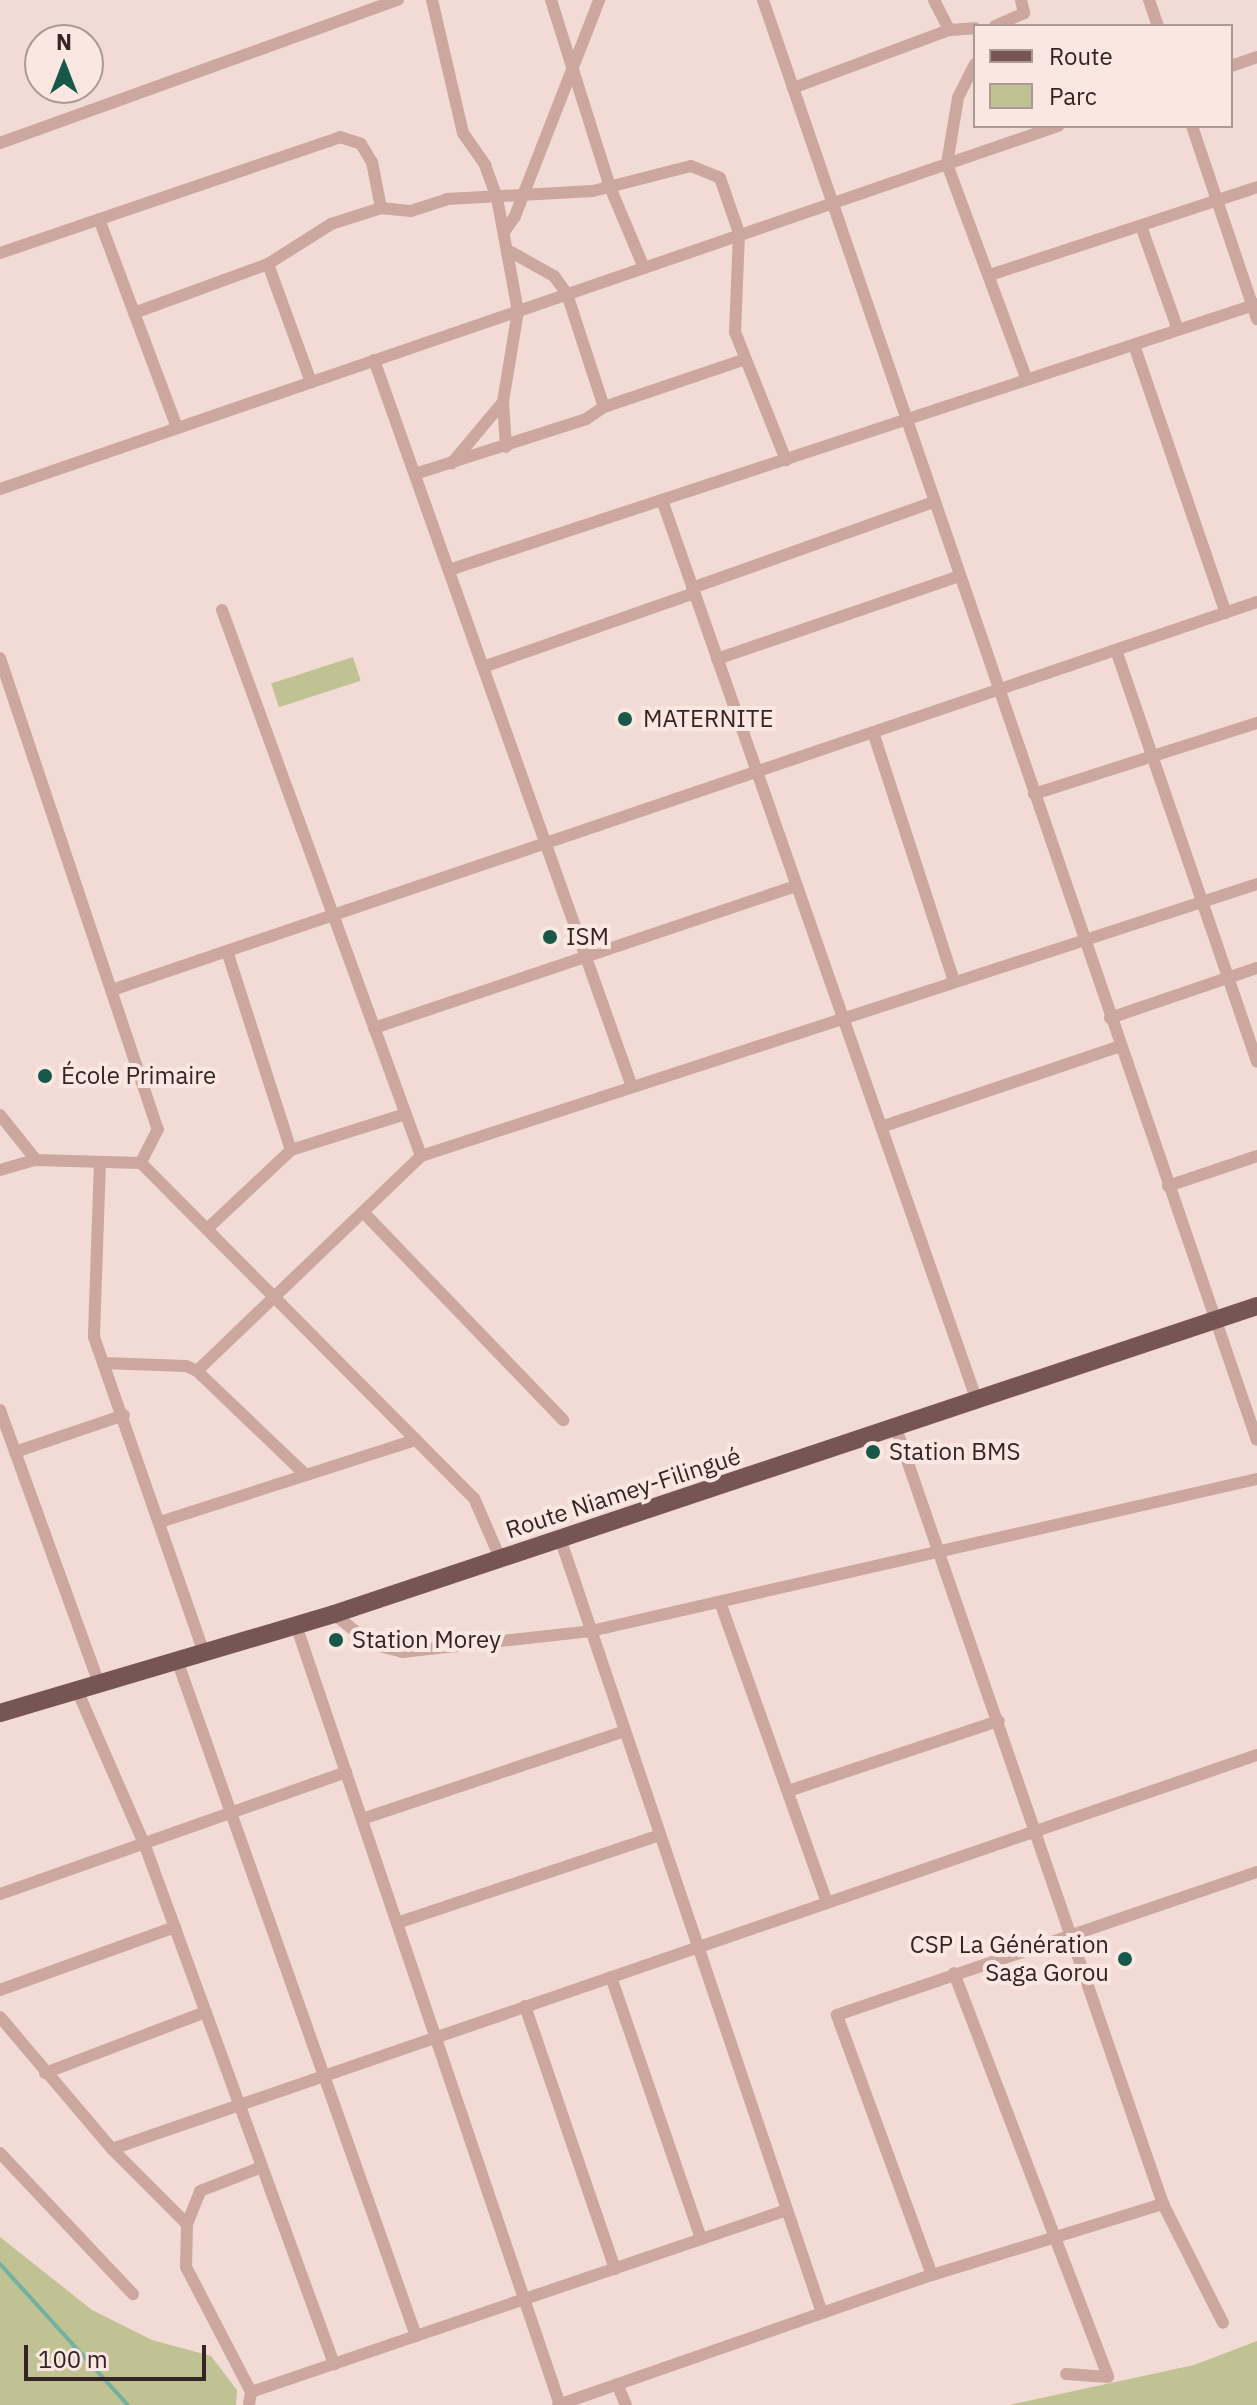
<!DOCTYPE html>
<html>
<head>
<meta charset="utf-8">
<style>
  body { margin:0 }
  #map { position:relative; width:1257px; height:2405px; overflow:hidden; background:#f2dbd4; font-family:"IBM Plex Sans",sans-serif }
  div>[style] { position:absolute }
  .green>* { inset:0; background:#c0c294; transform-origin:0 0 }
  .stream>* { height:4px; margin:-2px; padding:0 2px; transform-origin:2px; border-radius:2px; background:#72b1a1 }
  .street>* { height:12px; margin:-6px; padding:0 6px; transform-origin:6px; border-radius:6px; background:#cba7a0 }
  .primary>* { height:18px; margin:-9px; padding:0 9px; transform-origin:9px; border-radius:9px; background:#775553 }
  .dots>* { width:22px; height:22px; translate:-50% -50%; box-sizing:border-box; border:4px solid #fae7e1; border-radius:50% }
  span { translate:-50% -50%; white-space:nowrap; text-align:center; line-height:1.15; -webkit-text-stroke:8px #fae7e1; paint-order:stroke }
  .poi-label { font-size:24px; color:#342424 }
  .left { translate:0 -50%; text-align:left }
  .right { translate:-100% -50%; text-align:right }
  .street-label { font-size:24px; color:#342424 }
  .legend { position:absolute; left:973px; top:24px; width:260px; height:104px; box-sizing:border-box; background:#fae7e1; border:2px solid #ab9995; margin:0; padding:10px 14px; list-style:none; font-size:24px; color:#342424 }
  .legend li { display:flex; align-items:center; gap:16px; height:40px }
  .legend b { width:40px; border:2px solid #ab9995 }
  .north { position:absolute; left:24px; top:24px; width:80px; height:80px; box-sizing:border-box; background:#fae7e1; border:2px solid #ab9995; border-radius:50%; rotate:0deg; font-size:22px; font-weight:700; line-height:32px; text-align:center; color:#342424 }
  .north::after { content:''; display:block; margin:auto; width:28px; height:36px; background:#175848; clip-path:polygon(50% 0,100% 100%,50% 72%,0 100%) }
  .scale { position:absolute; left:24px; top:2345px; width:182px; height:36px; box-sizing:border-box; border:4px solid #342424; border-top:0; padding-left:10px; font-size:24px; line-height:28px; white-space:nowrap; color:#342424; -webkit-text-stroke:6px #fae7e1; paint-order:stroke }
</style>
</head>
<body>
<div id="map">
  <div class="green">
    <i style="left:353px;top:657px;width:25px;height:86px;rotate:72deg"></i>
    <i style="clip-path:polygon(0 2237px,92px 2310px,152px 2340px,211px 2356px,237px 2390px,236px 2405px,0 2405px)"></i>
    <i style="clip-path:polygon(1257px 2341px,1257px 2405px,1009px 2405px,1194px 2365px)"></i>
  </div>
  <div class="stream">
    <i style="left:0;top:2264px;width:190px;rotate:47.8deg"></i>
  </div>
  <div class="street">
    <i style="left:432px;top:0;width:137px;rotate:76.9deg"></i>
    <i style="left:463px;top:133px;width:39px;rotate:55deg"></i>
    <i style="left:485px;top:165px;width:35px;rotate:70deg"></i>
    <i style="left:497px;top:198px;width:115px;rotate:79.5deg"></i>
    <i style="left:518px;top:311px;width:92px;rotate:99.4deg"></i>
    <i style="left:503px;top:402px;width:80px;rotate:129.9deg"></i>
    <i style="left:551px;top:0;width:196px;rotate:72.5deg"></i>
    <i style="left:610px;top:187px;width:88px;rotate:67.2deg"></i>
    <i style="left:763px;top:0;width:1522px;rotate:71.07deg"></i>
    <i style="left:934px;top:0;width:34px;rotate:63deg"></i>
    <i style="left:949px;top:30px;width:26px;rotate:-4deg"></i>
    <i style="left:1149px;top:0;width:28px;rotate:71deg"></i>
    <i style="left:995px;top:26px;width:32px;rotate:-24deg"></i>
    <i style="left:1024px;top:13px;width:13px;rotate:-103deg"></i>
    <i style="left:975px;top:64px;width:38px;rotate:117deg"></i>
    <i style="left:958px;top:98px;width:67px;rotate:99.5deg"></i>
    <i style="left:947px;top:164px;width:230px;rotate:69.7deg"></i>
    <i style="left:1231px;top:66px;width:28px;rotate:-19deg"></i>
    <i style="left:793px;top:88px;width:166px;rotate:-20.4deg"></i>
    <i style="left:1192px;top:126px;width:204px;rotate:71.4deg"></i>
    <i style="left:0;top:143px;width:423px;rotate:-19.8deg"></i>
    <i style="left:99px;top:219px;width:223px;rotate:69.5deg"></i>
    <i style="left:1141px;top:226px;width:110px;rotate:70.4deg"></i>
    <i style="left:504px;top:232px;width:19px;rotate:-55deg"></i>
    <i style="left:515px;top:216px;width:232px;rotate:-68.7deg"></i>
    <i style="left:511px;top:252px;width:49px;rotate:29.2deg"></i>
    <i style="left:554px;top:276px;width:22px;rotate:54deg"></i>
    <i style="left:567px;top:294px;width:119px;rotate:71.9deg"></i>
    <i style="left:0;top:253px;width:359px;rotate:-18.8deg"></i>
    <i style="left:340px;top:137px;width:22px;rotate:18deg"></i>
    <i style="left:361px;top:144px;width:21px;rotate:59deg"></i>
    <i style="left:372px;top:162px;width:47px;rotate:78.9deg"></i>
    <i style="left:268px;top:264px;width:126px;rotate:70deg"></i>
    <i style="left:990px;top:275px;width:281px;rotate:-18.2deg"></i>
    <i style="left:134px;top:313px;width:143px;rotate:-20.1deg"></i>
    <i style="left:268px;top:264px;width:75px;rotate:-32.4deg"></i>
    <i style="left:331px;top:224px;width:52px;rotate:-17.7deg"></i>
    <i style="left:381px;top:208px;width:30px;rotate:6deg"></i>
    <i style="left:411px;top:211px;width:38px;rotate:-18deg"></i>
    <i style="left:447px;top:199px;width:146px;rotate:-3.1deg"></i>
    <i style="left:593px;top:191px;width:101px;rotate:-14.3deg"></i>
    <i style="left:691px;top:166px;width:31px;rotate:22deg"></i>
    <i style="left:720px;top:178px;width:58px;rotate:70.9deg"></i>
    <i style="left:739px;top:233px;width:99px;rotate:92.3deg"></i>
    <i style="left:735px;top:332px;width:138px;rotate:68.3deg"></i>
    <i style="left:1134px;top:345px;width:283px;rotate:71.1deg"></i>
    <i style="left:374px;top:360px;width:771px;rotate:70.46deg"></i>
    <i style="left:503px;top:402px;width:45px;rotate:86.2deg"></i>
    <i style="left:415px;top:474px;width:180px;rotate:-17.8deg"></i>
    <i style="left:586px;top:419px;width:22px;rotate:-34deg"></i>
    <i style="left:604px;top:407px;width:147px;rotate:-18.7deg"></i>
    <i style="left:0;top:489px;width:1119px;rotate:-18.94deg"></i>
    <i style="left:662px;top:500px;width:954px;rotate:70.73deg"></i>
    <i style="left:449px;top:570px;width:851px;rotate:-18.22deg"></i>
    <i style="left:692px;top:588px;width:257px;rotate:-19.6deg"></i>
    <i style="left:222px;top:610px;width:581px;rotate:69.97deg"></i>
    <i style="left:1116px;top:650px;width:435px;rotate:71.1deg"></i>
    <i style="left:0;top:658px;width:497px;rotate:71.5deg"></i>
    <i style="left:158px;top:1129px;width:38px;rotate:117deg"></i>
    <i style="left:717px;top:659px;width:256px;rotate:-18.9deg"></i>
    <i style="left:483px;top:667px;width:224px;rotate:-19.3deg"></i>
    <i style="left:873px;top:732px;width:263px;rotate:72deg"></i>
    <i style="left:1034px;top:794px;width:234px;rotate:-17.7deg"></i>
    <i style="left:227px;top:951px;width:209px;rotate:72.2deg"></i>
    <i style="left:112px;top:990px;width:1209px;rotate:-18.72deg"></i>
    <i style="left:1110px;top:1018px;width:155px;rotate:-18.8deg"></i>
    <i style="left:374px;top:1028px;width:446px;rotate:-18.6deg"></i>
    <i style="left:0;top:1115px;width:58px;rotate:51.3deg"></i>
    <i style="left:36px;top:1160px;width:105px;rotate:1.6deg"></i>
    <i style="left:141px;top:1163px;width:472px;rotate:45.2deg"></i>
    <i style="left:474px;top:1498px;width:65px;rotate:66.6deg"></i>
    <i style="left:881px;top:1127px;width:252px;rotate:-18.7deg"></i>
    <i style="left:100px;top:1162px;width:175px;rotate:92deg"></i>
    <i style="left:94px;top:1337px;width:334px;rotate:70.8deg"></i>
    <i style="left:0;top:1170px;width:37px;rotate:-16deg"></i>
    <i style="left:1168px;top:1186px;width:94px;rotate:-18.6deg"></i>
    <i style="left:363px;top:1212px;width:289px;rotate:46.1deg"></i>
    <i style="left:207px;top:1229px;width:115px;rotate:-43.2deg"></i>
    <i style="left:291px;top:1150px;width:120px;rotate:-17.5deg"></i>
    <i style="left:103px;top:1363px;width:83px;rotate:2.1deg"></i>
    <i style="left:186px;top:1366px;width:12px;rotate:24deg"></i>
    <i style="left:197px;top:1371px;width:151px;rotate:43.7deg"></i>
    <i style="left:197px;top:1371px;width:310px;rotate:-43.8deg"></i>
    <i style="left:421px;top:1156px;width:879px;rotate:-18.02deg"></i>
    <i style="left:0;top:1410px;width:290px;rotate:70.1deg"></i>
    <i style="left:896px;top:1428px;width:821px;rotate:71.01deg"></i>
    <i style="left:1163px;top:2204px;width:133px;rotate:63.2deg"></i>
    <i style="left:15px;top:1452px;width:115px;rotate:-18.7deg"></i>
    <i style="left:160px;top:1522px;width:269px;rotate:-17.8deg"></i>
    <i style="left:560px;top:1538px;width:818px;rotate:71.32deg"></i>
    <i style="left:720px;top:1602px;width:319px;rotate:70.4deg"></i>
    <i style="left:334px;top:1614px;width:48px;rotate:39deg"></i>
    <i style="left:371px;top:1644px;width:32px;rotate:14deg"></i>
    <i style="left:402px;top:1652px;width:190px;rotate:-6.3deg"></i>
    <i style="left:591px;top:1631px;width:683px;rotate:-12.86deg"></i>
    <i style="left:296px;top:1625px;width:823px;rotate:71.3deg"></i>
    <i style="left:177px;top:1660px;width:717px;rotate:70.53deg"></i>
    <i style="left:77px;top:1690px;width:167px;rotate:66.4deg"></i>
    <i style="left:144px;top:1843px;width:555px;rotate:69.96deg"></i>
    <i style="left:788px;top:1791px;width:222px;rotate:-18.4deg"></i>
    <i style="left:362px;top:1819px;width:277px;rotate:-18.5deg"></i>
    <i style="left:0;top:1894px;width:367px;rotate:-19.4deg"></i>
    <i style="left:397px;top:1923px;width:277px;rotate:-18.5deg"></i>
    <i style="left:954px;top:1973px;width:432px;rotate:69.1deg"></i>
    <i style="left:1108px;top:2377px;width:42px;rotate:-175.9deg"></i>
    <i style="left:611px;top:1977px;width:277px;rotate:71deg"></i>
    <i style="left:0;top:1990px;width:186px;rotate:-19.8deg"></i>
    <i style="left:525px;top:2006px;width:278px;rotate:71.1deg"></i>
    <i style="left:0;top:2017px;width:173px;rotate:49.7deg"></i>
    <i style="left:112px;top:2149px;width:106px;rotate:45deg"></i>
    <i style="left:187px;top:2224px;width:43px;rotate:91.3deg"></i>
    <i style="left:186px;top:2267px;width:141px;rotate:62.5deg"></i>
    <i style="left:251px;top:2392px;width:13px;rotate:99deg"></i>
    <i style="left:45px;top:2073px;width:172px;rotate:-20.8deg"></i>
    <i style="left:112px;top:2149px;width:1211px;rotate:-18.99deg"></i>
    <i style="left:0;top:2153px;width:194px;rotate:46.7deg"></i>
    <i style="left:187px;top:2224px;width:35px;rotate:-68deg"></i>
    <i style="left:200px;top:2191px;width:66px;rotate:-21.2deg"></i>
    <i style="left:932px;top:2275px;width:277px;rotate:-110.1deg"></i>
    <i style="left:837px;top:2015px;width:444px;rotate:-18.8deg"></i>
    <i style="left:617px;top:2384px;width:23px;rotate:67deg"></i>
    <i style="left:251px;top:2392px;width:566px;rotate:-18.76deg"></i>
    <i style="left:558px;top:2405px;width:396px;rotate:-19.2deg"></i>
    <i style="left:932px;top:2275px;width:242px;rotate:-17.1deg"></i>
  </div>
  <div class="primary">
    <i style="left:0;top:1713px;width:348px;rotate:-16.5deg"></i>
    <i style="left:334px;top:1614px;width:973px;rotate:-18.45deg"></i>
  </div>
  <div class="dots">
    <i style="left:625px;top:719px;background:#175848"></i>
    <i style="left:550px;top:937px;background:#175848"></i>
    <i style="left:45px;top:1076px;background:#175848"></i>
    <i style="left:873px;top:1452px;background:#175848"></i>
    <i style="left:336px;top:1640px;background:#175848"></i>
    <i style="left:1125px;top:1959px;background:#175848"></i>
  </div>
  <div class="poi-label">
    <span class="left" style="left:643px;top:719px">MATERNITE</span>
    <span class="left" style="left:566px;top:937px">ISM</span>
    <span class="left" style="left:61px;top:1076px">École Primaire</span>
    <span class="left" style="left:889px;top:1452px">Station BMS</span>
    <span class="left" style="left:352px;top:1640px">Station Morey</span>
    <span class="right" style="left:1109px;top:1959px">CSP La Génération<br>Saga Gorou</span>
  </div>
  <div class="street-label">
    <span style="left:623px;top:1493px;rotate:-18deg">Route Niamey-Filingué</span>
  </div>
  <ul class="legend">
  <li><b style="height:10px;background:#775553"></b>Route</li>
  <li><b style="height:22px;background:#c0c294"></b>Parc</li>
  </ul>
  <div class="north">N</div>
  <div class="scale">100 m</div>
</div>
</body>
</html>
